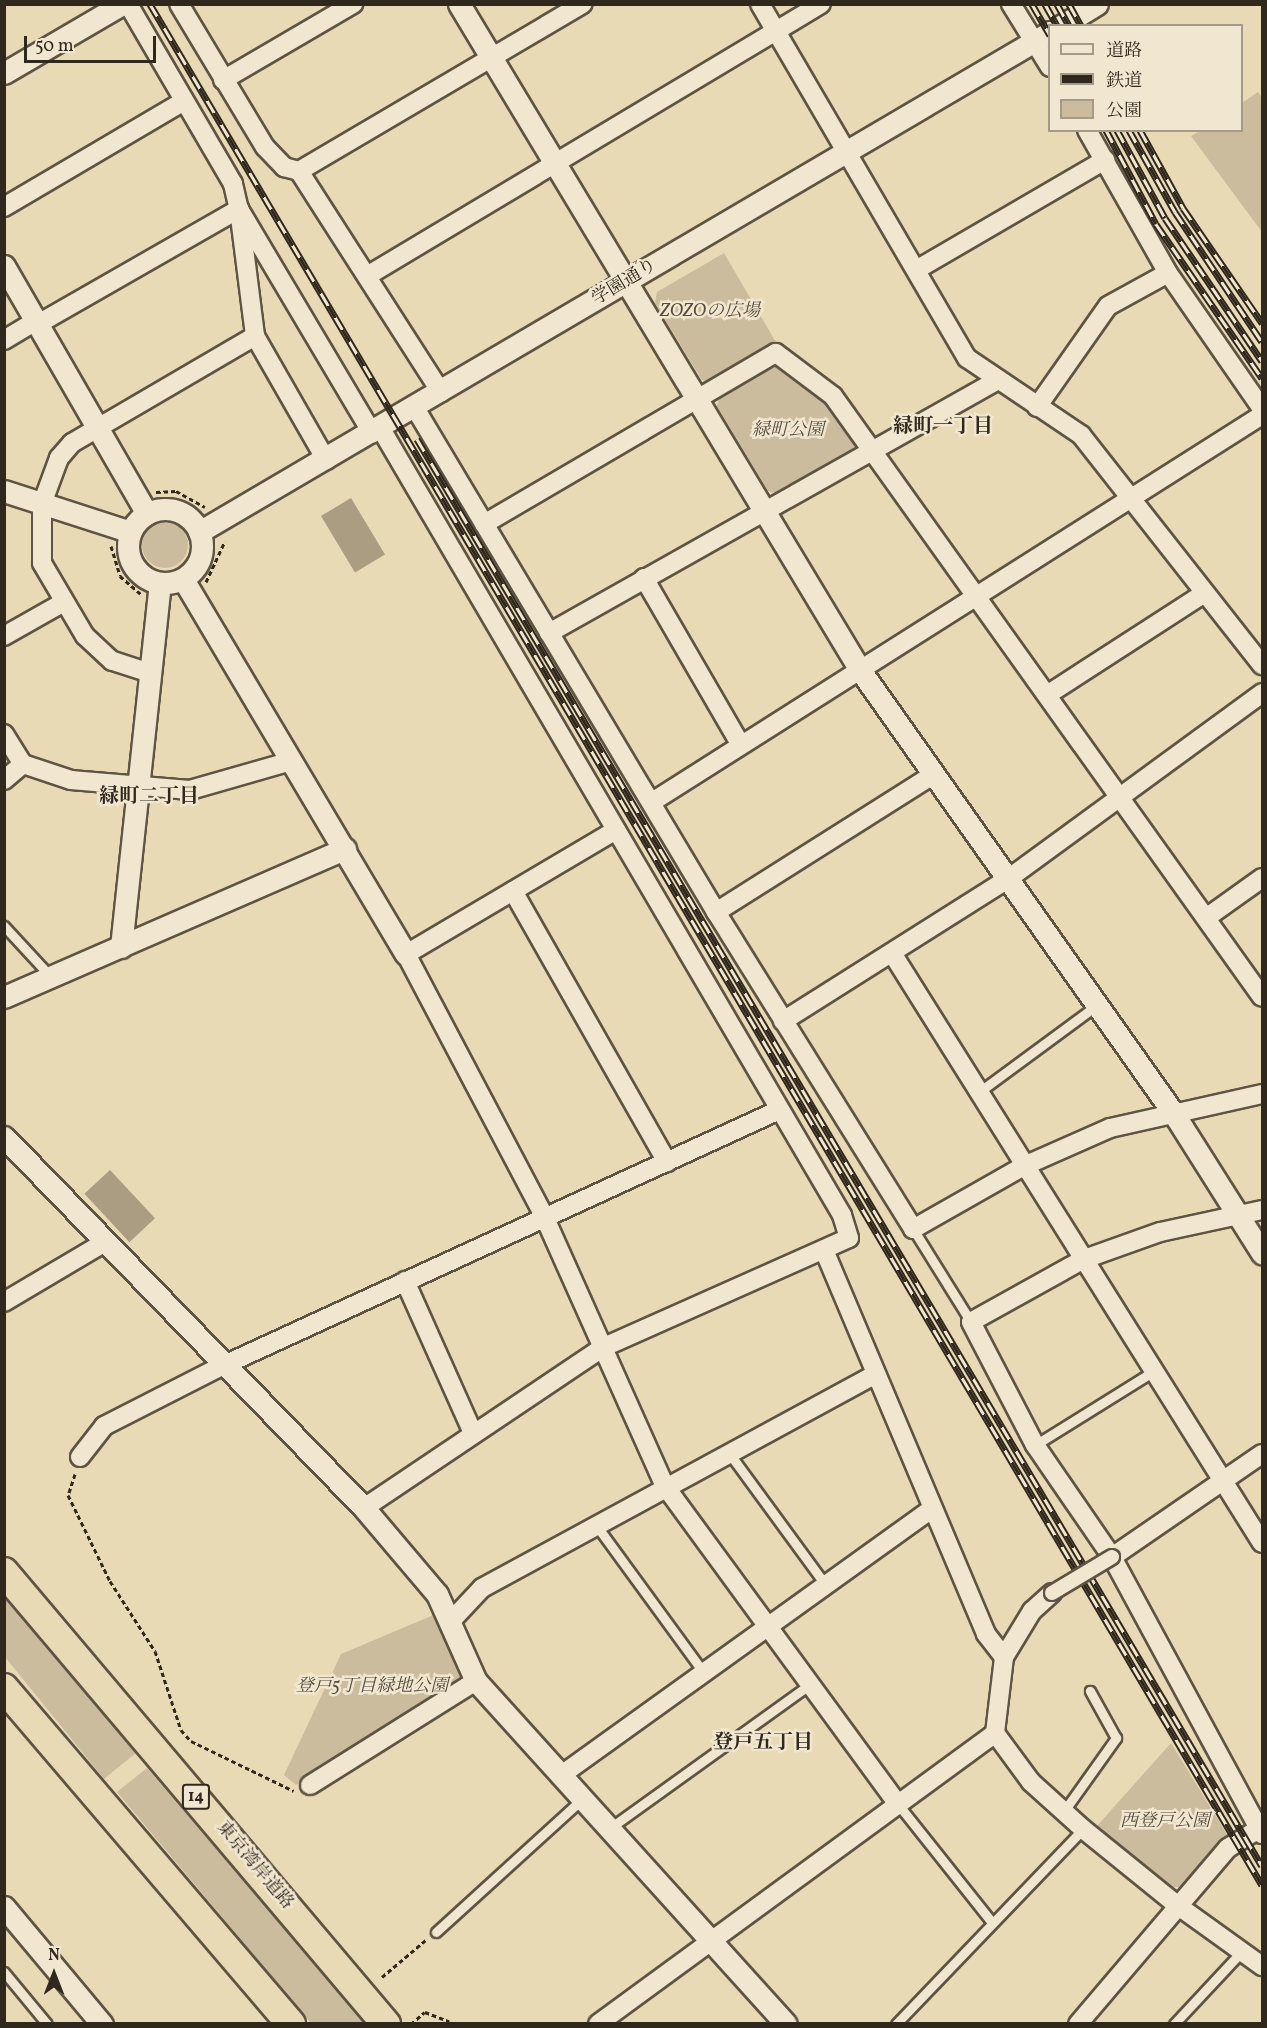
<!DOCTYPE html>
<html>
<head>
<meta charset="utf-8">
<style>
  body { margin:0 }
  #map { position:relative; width:1267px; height:2028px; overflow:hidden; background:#e9dab6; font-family:Vollkorn,"Noto Serif JP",serif }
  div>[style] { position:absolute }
  .green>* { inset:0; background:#cabc9c }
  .round { border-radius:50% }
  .water>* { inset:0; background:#aa9d82; transform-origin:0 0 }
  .path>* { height:3px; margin-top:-1.5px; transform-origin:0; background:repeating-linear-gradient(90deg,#30271d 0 4.5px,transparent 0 7.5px) }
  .roads { filter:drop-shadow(2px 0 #5e5443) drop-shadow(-2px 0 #5e5443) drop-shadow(0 2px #5e5443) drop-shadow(0 -2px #5e5443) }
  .service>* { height:9px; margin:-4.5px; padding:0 4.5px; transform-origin:4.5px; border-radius:4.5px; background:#f1e7d0 }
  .minor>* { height:18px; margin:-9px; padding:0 9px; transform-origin:9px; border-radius:9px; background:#f1e7d0 }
  .tertiary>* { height:21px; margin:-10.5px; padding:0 10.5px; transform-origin:10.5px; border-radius:10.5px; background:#f1e7d0 }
  .tertiary>.ring { margin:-10.5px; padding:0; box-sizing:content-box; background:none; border:21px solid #f1e7d0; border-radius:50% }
  .trunk>* { height:28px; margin:-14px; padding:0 14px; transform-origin:14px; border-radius:14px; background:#e9dab6 }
  .rail>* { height:7px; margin-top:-3.5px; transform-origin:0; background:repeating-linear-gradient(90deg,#f1e7d0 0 14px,#30271d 0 28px); box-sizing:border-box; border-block:2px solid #30271d }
  .bridges { filter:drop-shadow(2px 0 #5e5443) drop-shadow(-2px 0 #5e5443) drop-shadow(0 2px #5e5443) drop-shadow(0 -2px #5e5443) }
  .pedestrian-bridge>* { height:14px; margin:-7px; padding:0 7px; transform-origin:7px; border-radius:7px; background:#f1e7d0 }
  span { translate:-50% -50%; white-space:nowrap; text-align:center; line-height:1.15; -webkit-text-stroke:5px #f1e7d0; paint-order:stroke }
  .shield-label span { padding:2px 4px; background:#f1e7d0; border:2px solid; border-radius:4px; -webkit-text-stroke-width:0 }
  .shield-label { font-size:16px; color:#30271d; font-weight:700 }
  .street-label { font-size:18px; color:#30271d }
  .park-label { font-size:18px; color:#564c3d; font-style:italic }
  .neighbourhood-label { font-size:20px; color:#30271d; font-weight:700 }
  .frame { position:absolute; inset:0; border:6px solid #30271d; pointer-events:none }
  .legend { position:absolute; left:1048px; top:24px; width:195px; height:108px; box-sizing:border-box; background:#f1e7d0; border:2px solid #a49a88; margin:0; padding:8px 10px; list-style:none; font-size:18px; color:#30271d }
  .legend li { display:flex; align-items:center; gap:12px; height:30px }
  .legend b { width:30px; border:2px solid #a49a88 }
  .north { position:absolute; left:24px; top:1944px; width:60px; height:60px; -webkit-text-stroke:4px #f1e7d0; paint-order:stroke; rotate:0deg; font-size:16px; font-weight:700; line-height:24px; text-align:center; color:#30271d }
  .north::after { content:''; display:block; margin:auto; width:21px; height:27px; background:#30271d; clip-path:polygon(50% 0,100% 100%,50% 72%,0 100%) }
  .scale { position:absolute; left:24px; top:36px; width:132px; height:27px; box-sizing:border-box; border:3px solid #30271d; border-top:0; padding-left:8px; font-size:18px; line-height:21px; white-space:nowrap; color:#30271d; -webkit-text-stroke:4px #f1e7d0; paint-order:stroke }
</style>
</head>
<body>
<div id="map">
  <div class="green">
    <i style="clip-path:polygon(1258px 92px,1262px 98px,1262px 232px,1191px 136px,1200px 131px,1242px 130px,1242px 103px)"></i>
    <i style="clip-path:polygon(724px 253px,777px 344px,712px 383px,702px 380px,655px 303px,657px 292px)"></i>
    <i style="clip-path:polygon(780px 364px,828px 401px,856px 440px,853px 451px,778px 494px,768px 491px,717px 406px,720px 395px)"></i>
    <i class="round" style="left:142px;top:522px;width:46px;height:46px"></i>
    <i style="clip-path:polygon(4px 1594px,137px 1752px,104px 1779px,5px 1657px)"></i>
    <i style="clip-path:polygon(436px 1614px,465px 1675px,463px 1682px,296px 1785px,284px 1775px,341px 1654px)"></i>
    <i style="clip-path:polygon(1171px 1743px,1228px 1836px,1181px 1887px,1170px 1887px,1097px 1826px)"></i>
    <i style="clip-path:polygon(147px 1768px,366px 2023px,311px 2023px,117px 1792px)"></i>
  </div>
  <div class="water">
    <i style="left:351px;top:498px;width:66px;height:35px;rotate:59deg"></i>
    <i style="left:110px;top:1170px;width:66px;height:35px;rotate:47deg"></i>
  </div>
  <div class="path">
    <i style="left:156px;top:492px;width:20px;rotate:-3deg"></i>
    <i style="left:176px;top:491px;width:33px;rotate:29deg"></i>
    <i style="left:111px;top:546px;width:31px;rotate:73deg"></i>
    <i style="left:120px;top:576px;width:28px;rotate:41deg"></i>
    <i style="left:206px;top:582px;width:45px;rotate:-65.1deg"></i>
    <i style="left:75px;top:1474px;width:22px;rotate:108deg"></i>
    <i style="left:68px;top:1495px;width:96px;rotate:64deg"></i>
    <i style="left:110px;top:1581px;width:83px;rotate:57.3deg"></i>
    <i style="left:155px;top:1651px;width:83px;rotate:71.8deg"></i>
    <i style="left:181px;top:1730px;width:15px;rotate:48deg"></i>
    <i style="left:191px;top:1741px;width:114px;rotate:25.9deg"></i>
    <i style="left:382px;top:1977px;width:59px;rotate:-40.2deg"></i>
    <i style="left:411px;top:2024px;width:18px;rotate:-41deg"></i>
    <i style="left:425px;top:2012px;width:26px;rotate:21deg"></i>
    <i style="left:423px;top:2024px;width:15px"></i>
  </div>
  <div class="roads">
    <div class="service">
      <i style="left:4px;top:926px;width:69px;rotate:47.3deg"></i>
      <i style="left:979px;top:1092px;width:147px;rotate:-36.4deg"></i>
      <i style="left:913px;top:1229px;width:110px;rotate:58.1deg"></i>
      <i style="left:1035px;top:1445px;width:140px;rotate:-31.9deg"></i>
      <i style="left:729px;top:1453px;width:162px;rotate:53.8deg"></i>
      <i style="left:596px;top:1525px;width:182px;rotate:53.9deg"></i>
      <i style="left:897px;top:1803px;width:149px;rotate:51.5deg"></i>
      <i style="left:1064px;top:1811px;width:90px;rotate:-54.5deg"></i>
      <i style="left:1116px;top:1738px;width:54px;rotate:-119deg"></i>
      <i style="left:610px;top:1828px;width:245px;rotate:-35.7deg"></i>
      <i style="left:436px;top:1932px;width:197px;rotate:-42.3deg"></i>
      <i style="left:4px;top:1972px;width:67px;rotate:50.4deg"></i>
      <i style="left:896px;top:2024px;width:270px;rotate:-46.2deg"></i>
      <i style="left:1174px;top:2024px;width:100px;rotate:-47deg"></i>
    </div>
    <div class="minor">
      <i style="left:128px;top:4px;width:208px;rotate:59.7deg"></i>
      <i style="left:233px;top:184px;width:26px;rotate:77deg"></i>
      <i style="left:239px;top:209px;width:261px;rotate:59.3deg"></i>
      <i style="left:179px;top:4px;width:167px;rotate:59deg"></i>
      <i style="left:265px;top:147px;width:28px;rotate:46deg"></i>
      <i style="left:284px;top:167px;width:16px;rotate:15deg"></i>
      <i style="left:299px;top:171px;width:263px;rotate:57.3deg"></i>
      <i style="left:760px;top:4px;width:410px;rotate:59.7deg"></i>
      <i style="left:967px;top:358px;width:138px;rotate:34deg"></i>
      <i style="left:1081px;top:435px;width:293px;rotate:51.8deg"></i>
      <i style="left:1011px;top:4px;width:74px;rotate:58.2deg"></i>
      <i style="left:223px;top:80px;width:151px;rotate:-30.3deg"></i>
      <i style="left:1087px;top:130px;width:164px;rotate:60.5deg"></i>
      <i style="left:1168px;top:273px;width:165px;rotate:55.3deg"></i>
      <i style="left:299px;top:171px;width:329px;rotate:-30.5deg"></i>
      <i style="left:4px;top:207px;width:209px;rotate:-30.5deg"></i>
      <i style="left:916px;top:270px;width:219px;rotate:-30.2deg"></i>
      <i style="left:367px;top:276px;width:529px;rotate:-30.93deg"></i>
      <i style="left:38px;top:324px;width:232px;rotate:-29.8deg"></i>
      <i style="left:239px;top:209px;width:128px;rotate:82.8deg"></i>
      <i style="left:255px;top:336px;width:143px;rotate:60.2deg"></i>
      <i style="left:4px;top:340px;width:37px;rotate:-31deg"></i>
      <i style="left:1037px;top:407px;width:123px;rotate:-54.9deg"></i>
      <i style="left:1108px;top:306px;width:68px;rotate:-28.8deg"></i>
      <i style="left:415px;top:408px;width:587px;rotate:59.15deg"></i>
      <i style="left:716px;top:912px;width:373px;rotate:58.1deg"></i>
      <i style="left:913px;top:1229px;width:128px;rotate:-29.6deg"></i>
      <i style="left:1024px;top:1166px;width:94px;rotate:-23.8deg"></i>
      <i style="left:1110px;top:1128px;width:156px;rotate:-12.6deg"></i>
      <i style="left:484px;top:524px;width:338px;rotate:-30.4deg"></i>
      <i style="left:776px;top:353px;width:71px;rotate:37deg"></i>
      <i style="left:833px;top:396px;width:738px;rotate:54.48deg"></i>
      <i style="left:644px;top:578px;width:193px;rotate:59.9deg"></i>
      <i style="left:549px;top:633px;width:513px;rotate:-29.41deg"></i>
      <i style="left:4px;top:636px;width:69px;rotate:-29.5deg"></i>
      <i style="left:150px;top:673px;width:40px;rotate:-162deg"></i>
      <i style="left:112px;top:661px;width:37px;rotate:-137deg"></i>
      <i style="left:85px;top:636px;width:85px;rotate:-120.5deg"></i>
      <i style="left:42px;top:563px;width:59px;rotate:-90deg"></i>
      <i style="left:42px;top:504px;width:49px;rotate:-69.7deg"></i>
      <i style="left:59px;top:458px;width:20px;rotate:-49deg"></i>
      <i style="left:72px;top:443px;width:212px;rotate:-30.3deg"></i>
      <i style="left:1047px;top:695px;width:186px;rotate:-32.9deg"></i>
      <i style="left:4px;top:734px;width:36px;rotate:58deg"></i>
      <i style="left:23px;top:764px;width:51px;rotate:18.4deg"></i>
      <i style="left:71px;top:780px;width:119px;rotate:4.8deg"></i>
      <i style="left:190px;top:790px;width:105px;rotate:-16deg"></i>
      <i style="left:4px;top:780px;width:25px;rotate:-40deg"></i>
      <i style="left:652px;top:802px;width:722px;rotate:-32.39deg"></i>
      <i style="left:616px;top:830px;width:244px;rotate:149.4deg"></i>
      <i style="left:406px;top:954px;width:296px;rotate:62.2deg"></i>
      <i style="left:544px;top:1216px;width:296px;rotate:65.9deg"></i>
      <i style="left:665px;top:1486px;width:393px;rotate:53.8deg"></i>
      <i style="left:513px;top:891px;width:312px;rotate:60.4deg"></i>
      <i style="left:716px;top:912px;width:257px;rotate:-32.3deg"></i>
      <i style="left:1206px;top:918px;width:69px;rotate:-35.5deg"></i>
      <i style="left:892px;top:953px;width:696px;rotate:57.91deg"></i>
      <i style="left:783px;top:1021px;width:266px;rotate:-32.3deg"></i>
      <i style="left:1008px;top:879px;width:315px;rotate:-36.2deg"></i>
      <i style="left:1262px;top:1210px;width:104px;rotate:167.8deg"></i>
      <i style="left:1160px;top:1232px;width:81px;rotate:160.4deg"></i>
      <i style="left:1084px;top:1259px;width:129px;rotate:150.9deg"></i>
      <i style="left:971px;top:1322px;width:139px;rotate:62.5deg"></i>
      <i style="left:1035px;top:1445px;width:136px;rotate:55.5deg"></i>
      <i style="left:1112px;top:1557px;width:315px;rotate:61.6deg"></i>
      <i style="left:824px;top:1250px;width:417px;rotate:67.1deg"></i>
      <i style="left:986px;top:1634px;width:29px;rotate:52deg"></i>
      <i style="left:405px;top:1281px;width:167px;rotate:65.9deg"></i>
      <i style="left:4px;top:1302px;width:117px;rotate:-30.7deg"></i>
      <i style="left:80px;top:1457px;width:39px;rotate:-52deg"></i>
      <i style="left:104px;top:1426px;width:132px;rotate:-27deg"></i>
      <i style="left:222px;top:1366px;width:613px;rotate:-24.68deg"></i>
      <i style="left:364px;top:1508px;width:289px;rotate:-33.9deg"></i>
      <i style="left:604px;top:1347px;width:268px;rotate:-24deg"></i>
      <i style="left:849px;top:1238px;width:24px;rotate:-107deg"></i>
      <i style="left:842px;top:1215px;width:911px;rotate:-120.39deg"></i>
      <i style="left:1112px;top:1557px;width:182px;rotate:-34.5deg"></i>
      <i style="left:451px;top:1621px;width:45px;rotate:-46.8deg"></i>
      <i style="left:482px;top:1588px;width:447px;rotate:-28.5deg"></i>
      <i style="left:995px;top:1733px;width:61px;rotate:53.7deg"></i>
      <i style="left:1031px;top:1782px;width:70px;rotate:42.1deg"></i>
      <i style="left:1083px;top:1829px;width:121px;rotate:39deg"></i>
      <i style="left:1177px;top:1905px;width:105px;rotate:35.7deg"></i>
      <i style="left:560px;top:1776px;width:458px;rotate:-35.7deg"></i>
      <i style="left:310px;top:1785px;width:196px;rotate:-32.1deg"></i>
      <i style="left:598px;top:2024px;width:492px;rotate:-36.2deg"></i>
      <i style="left:995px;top:1733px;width:77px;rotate:-83.2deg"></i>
      <i style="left:1004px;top:1657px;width:54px;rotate:-58.7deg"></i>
      <i style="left:1032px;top:1611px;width:27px;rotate:-42deg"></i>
      <i style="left:1078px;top:2024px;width:231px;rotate:-49.6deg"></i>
      <i style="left:1228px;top:1848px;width:40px;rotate:-32deg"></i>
    </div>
    <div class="tertiary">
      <i style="left:459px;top:4px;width:777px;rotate:58.95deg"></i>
      <i style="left:860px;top:670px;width:544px;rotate:54.73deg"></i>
      <i style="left:1174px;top:1114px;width:165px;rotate:57.7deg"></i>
      <i style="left:1061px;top:26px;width:42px;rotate:-31.4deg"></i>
      <i style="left:4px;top:73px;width:137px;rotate:-30.3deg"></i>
      <i style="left:4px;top:266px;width:286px;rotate:60deg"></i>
      <i style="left:4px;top:491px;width:133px;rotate:17.9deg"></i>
      <i class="ring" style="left:128px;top:509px;width:53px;height:53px"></i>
      <i style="left:199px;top:532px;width:987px;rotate:-30.44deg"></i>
      <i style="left:183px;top:579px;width:436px;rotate:59.3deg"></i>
      <i style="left:121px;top:947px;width:366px;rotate:-83.9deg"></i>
      <i style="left:4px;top:997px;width:372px;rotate:-23.5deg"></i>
      <i style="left:4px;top:1137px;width:517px;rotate:45.86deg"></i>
      <i style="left:364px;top:1508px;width:113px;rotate:49.7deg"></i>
      <i style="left:437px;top:1594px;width:95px;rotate:65.9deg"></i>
      <i style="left:476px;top:1681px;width:462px;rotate:47.9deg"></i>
      <i style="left:4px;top:1907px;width:153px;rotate:50.1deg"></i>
    </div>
    <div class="trunk">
      <i style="left:4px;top:1572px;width:592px;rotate:49.8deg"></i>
      <i style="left:4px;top:1688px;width:442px;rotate:49.5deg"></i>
    </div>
  </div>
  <div class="rail">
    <i style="left:150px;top:4px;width:2185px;rotate:59.41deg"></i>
    <i style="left:1032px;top:4px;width:36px;rotate:60deg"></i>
    <i style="left:1045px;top:4px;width:25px;rotate:61deg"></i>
    <i style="left:1057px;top:4px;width:25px;rotate:61deg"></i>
    <i style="left:1069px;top:4px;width:25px;rotate:61deg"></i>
    <i style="left:1106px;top:130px;width:106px;rotate:62deg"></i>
    <i style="left:1156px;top:224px;width:187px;rotate:55.5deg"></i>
    <i style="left:1117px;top:130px;width:100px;rotate:61.4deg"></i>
    <i style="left:1165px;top:218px;width:173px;rotate:55.9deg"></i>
    <i style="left:1129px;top:130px;width:94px;rotate:60.7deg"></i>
    <i style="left:1175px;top:212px;width:156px;rotate:56.2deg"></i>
    <i style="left:1140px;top:130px;width:89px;rotate:61.1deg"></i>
    <i style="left:1183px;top:208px;width:140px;rotate:55.5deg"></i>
    <i style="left:417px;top:439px;width:1658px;rotate:59.37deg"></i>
  </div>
  <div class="bridges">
    <div class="pedestrian-bridge">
      <i style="left:1052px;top:1593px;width:70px;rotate:-31deg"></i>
    </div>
  </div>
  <div class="shield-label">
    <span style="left:196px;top:1797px">14</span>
  </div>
  <div class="street-label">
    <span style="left:625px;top:283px;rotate:-31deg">学園通り</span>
    <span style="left:254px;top:1866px;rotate:50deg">東京湾岸道路</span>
  </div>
  <div class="park-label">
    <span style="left:710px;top:312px">ZOZOの広場</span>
    <span style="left:788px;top:431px">緑町公園</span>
    <span style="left:372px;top:1687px">登戸5丁目緑地公園</span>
    <span style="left:1165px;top:1822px">西登戸公園</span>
  </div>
  <div class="neighbourhood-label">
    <span style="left:943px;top:427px">緑町一丁目</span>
    <span style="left:149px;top:797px">緑町二丁目</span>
    <span style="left:763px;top:1743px">登戸五丁目</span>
  </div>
  <div class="frame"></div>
  <ul class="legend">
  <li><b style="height:8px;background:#f1e7d0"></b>道路</li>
  <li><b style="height:8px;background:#30271d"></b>鉄道</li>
  <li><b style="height:16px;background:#cabc9c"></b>公園</li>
  </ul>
  <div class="north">N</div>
  <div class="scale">50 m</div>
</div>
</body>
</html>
